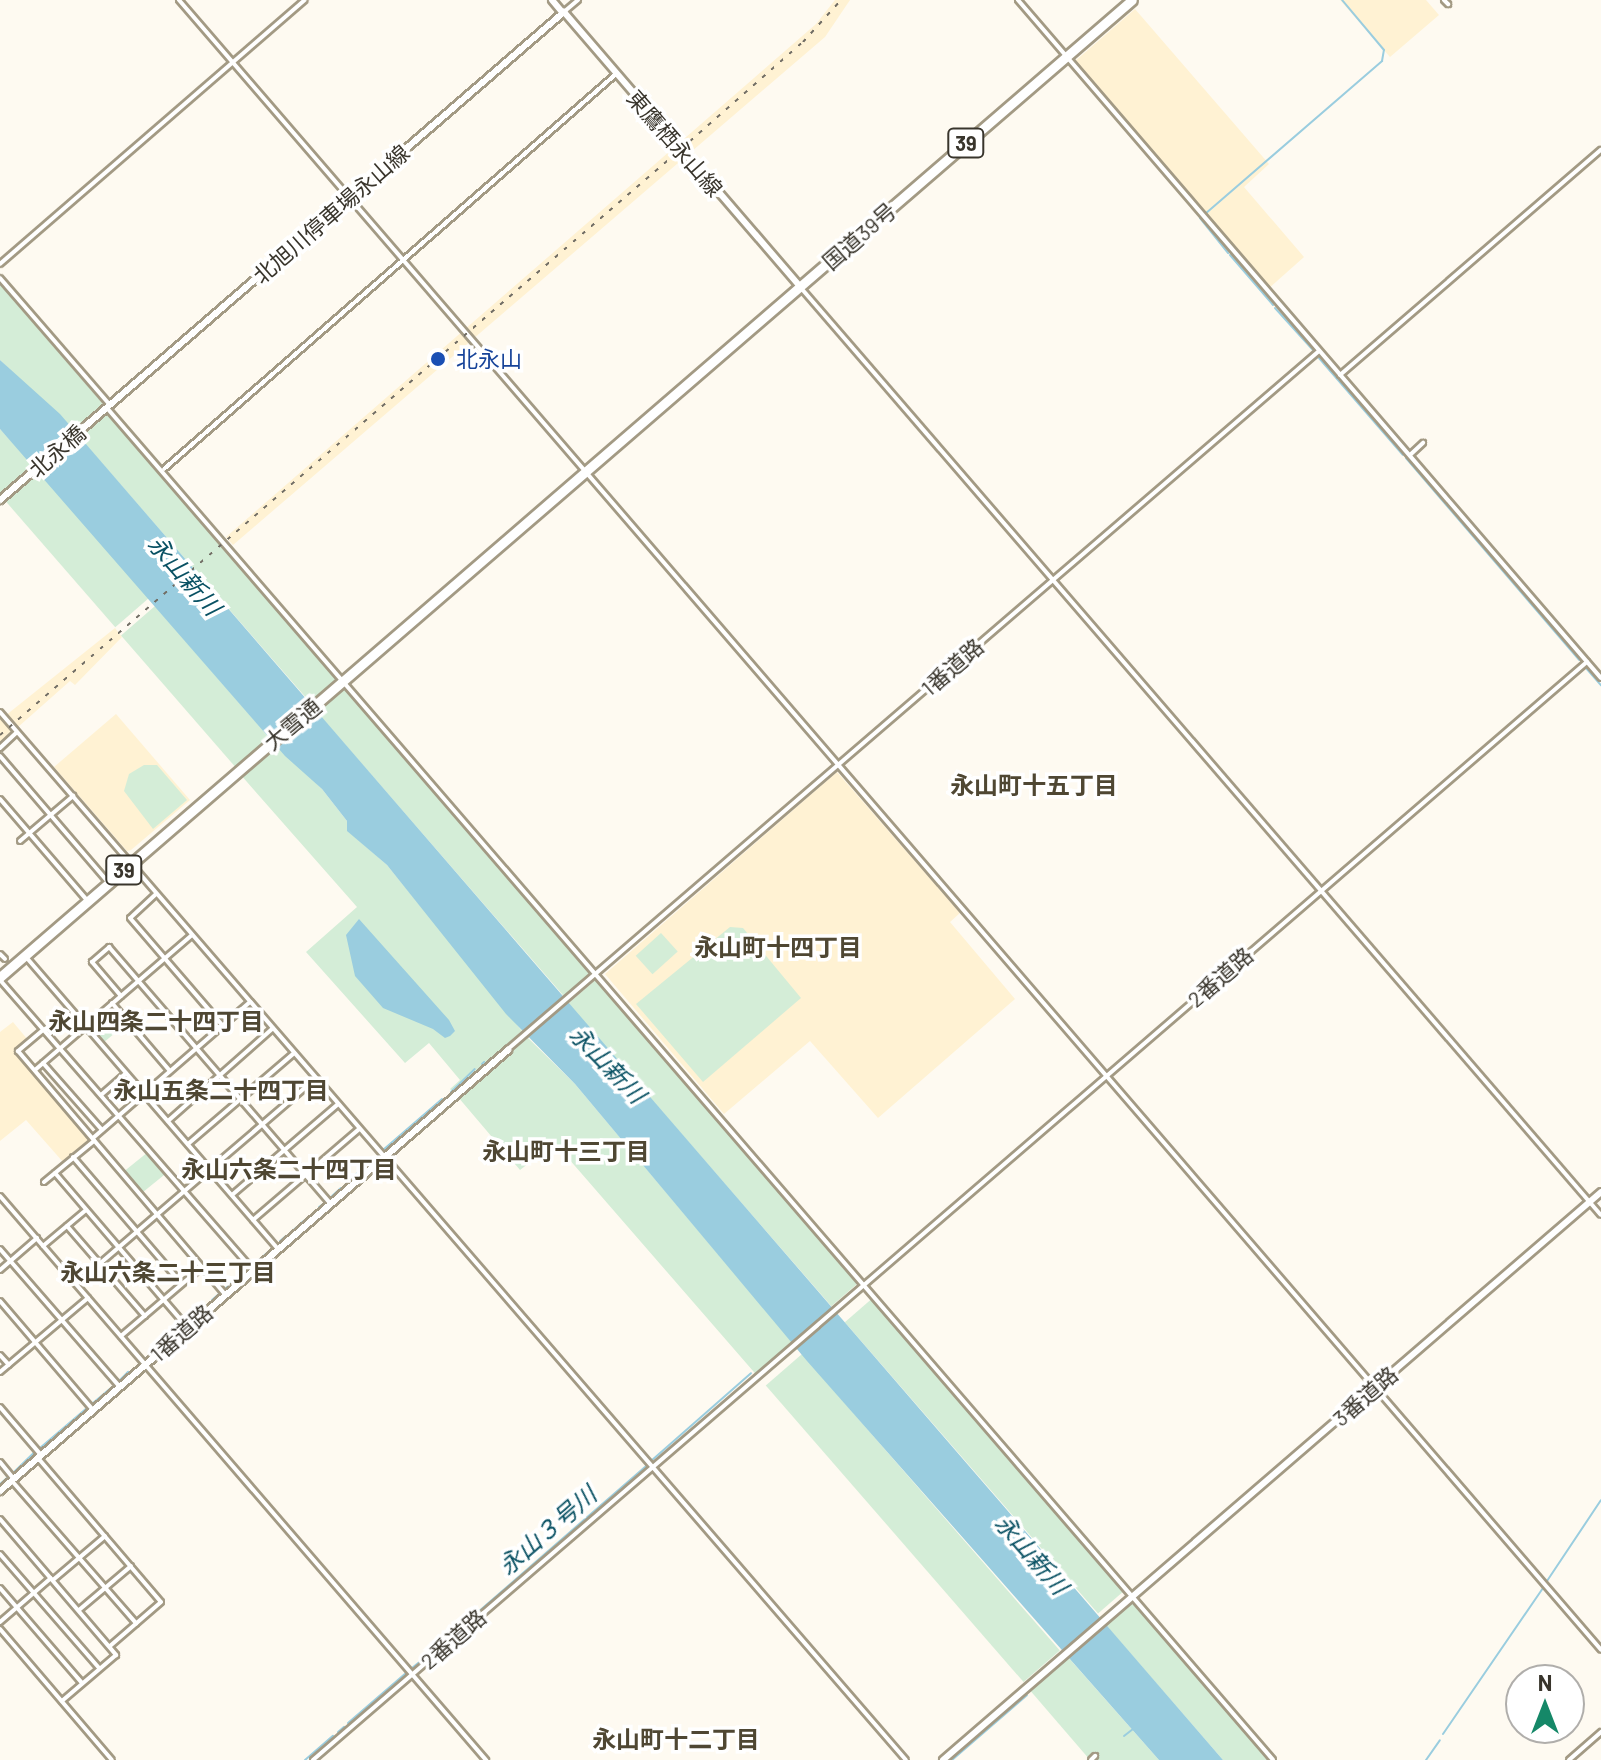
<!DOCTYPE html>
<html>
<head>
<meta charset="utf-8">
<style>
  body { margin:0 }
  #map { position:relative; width:1601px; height:1760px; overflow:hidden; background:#fefaf1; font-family:Barlow,"Noto Sans JP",sans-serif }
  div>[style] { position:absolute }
  .built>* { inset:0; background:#fff2d3 }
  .green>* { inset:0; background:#d4edd7; transform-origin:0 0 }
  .water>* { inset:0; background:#9acddf }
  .stream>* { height:2px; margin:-1px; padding:0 1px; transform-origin:1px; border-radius:1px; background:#9acddf }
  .roads { filter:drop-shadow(2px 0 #a39a84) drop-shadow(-2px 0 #a39a84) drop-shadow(0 2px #a39a84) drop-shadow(0 -2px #a39a84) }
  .street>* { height:4px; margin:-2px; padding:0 2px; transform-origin:2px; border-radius:2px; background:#fff }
  .secondary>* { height:6px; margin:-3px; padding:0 3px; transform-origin:3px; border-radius:3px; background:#fff }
  .highway>* { height:9px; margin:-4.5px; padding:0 4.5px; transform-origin:4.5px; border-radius:4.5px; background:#fff }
  .rail>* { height:2px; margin-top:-1px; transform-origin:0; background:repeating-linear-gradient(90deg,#716d64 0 4px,transparent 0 12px) }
  .dots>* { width:22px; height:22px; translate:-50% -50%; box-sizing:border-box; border:4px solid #fff; border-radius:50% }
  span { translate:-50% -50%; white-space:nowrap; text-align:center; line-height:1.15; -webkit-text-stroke:7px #fff; paint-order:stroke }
  .shield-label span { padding:2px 6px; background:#fff; border:2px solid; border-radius:6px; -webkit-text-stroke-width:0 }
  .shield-label { font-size:20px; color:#39352c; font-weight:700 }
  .street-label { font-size:22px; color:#39352c }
  .transit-label { font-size:22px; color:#164399 }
  .left { translate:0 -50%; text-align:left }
  .water-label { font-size:24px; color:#095163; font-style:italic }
  .neighbourhood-label { font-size:24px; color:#4f4733; font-weight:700 }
  .north { position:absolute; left:1505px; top:1664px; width:80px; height:80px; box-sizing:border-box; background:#fff; border:2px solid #b0aeab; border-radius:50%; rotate:0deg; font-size:22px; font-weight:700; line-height:32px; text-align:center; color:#39352c }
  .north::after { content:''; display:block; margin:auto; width:28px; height:36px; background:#158868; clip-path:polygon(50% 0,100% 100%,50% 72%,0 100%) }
</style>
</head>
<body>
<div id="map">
  <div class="built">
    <i style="clip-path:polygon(835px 0,850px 0,825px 37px,233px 545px,226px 537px,754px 78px,816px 24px)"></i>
    <i style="clip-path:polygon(1340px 0,1426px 0,1439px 15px,1390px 57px)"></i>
    <i style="clip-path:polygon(1135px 9px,1269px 164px,1244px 187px,1304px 257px,1268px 289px,1074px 62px)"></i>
    <i style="clip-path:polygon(115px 628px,122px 637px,75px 685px,70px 681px,0 743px,0 720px)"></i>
    <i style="clip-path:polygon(116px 714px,190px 800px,131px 850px,127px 851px,54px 767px)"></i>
    <i style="clip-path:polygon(837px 772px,960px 913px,950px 922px,1015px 999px,878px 1118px,810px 1041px,724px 1114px,605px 974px)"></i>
    <i style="clip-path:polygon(13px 1022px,28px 1040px,15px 1052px,91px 1139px,63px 1162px,26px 1120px,0 1141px,0 1032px)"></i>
  </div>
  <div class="green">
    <i style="clip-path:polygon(0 284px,104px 405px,74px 431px,0 360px)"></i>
    <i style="left:107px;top:411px;width:356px;height:38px;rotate:49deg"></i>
    <i style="clip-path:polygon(0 429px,33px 465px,0 494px)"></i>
    <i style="left:39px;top:471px;width:168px;height:45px;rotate:49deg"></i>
    <i style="left:155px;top:606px;width:174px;height:45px;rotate:49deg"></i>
    <i style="left:346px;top:683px;width:381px;height:41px;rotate:49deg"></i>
    <i style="clip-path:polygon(275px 744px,322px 789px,347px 821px,348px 831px,387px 865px,522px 1031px,453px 1092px,450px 1089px,460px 1080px,429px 1043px,405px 1063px,306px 952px,357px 907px,240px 774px)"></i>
    <i style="clip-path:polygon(144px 765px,157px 765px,187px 800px,153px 829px,124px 791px,129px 774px)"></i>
    <i style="clip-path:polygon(730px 927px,743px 928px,801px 998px,703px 1082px,636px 1004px)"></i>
    <i style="left:661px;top:933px;width:25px;height:34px;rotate:48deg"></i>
    <i style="left:600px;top:976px;width:401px;height:42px;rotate:49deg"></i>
    <i style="left:104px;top:1015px;width:21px;height:18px;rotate:51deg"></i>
    <i style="clip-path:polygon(527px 1037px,575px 1084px,797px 1348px,760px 1379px,555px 1143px,520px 1170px,458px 1097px)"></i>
    <i style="left:148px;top:1152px;width:28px;height:31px;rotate:51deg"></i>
    <i style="left:875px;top:1296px;width:386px;height:40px;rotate:49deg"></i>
    <i style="left:802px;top:1354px;width:393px;height:48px;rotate:49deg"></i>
    <i style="clip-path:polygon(1134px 1598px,1273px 1760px,1223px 1760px,1105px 1624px)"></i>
    <i style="clip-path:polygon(1067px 1656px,1159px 1760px,1090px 1760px,1028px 1688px)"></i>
  </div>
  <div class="water">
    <i style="clip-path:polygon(0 360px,60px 414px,1223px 1760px,1159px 1760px,807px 1361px,575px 1084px,506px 1014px,387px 865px,347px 831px,347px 821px,322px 789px,285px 756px,0 429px)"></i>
    <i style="clip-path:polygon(359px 919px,449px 1020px,455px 1031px,450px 1036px,445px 1038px,433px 1029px,383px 1008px,355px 976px,346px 935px)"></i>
  </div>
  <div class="stream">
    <i style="left:1205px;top:214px;width:234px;rotate:-40.8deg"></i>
    <i style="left:1382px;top:61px;width:11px;rotate:-80deg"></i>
    <i style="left:1384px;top:50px;width:65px;rotate:-130deg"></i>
    <i style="left:1200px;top:218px;width:45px;rotate:51.3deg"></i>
    <i style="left:1230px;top:255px;width:66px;rotate:49.3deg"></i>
    <i style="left:1275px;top:308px;width:57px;rotate:47.9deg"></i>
    <i style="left:1319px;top:358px;width:128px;rotate:49.1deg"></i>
    <i style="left:1406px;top:458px;width:266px;rotate:49.4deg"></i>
    <i style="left:1586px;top:668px;width:23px;rotate:49deg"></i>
    <i style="left:482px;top:1064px;width:3px;rotate:-45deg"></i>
    <i style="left:451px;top:1092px;width:33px;rotate:-44deg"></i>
    <i style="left:383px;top:1150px;width:78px;rotate:-40.8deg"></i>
    <i style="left:368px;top:1165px;width:8px;rotate:-40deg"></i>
    <i style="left:355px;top:1175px;width:11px;rotate:-38deg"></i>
    <i style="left:345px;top:1185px;width:7px;rotate:-45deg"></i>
    <i style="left:332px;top:1196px;width:12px;rotate:-42deg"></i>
    <i style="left:319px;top:1207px;width:5px;rotate:-37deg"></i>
    <i style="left:313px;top:1213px;width:3px;rotate:-45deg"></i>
    <i style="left:301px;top:1223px;width:11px;rotate:-38deg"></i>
    <i style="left:290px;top:1233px;width:9px;rotate:-41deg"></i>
    <i style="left:280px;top:1241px;width:8px;rotate:-40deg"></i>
    <i style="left:253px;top:1265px;width:23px;rotate:-41deg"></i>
    <i style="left:226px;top:1288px;width:28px;rotate:-42deg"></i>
    <i style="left:212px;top:1300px;width:9px;rotate:-41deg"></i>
    <i style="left:201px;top:1308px;width:7px;rotate:-27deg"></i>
    <i style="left:186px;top:1321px;width:10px;rotate:-37deg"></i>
    <i style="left:177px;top:1329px;width:4px;rotate:-27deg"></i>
    <i style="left:164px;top:1341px;width:12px;rotate:-42deg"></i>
    <i style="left:150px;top:1353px;width:12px;rotate:-42deg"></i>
    <i style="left:119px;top:1381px;width:13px;rotate:-45deg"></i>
    <i style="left:93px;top:1403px;width:26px;rotate:-40deg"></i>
    <i style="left:40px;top:1448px;width:62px;rotate:-40.4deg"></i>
    <i style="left:651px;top:1461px;width:133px;rotate:-41.3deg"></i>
    <i style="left:14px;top:1472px;width:28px;rotate:-44deg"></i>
    <i style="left:0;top:1484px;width:11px;rotate:-41deg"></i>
    <i style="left:1547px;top:1581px;width:97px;rotate:-56.3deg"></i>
    <i style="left:470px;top:1619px;width:233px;rotate:-41deg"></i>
    <i style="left:434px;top:1650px;width:39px;rotate:-42deg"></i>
    <i style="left:412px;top:1668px;width:22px;rotate:-39deg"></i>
    <i style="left:348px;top:1723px;width:77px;rotate:-40.8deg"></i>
    <i style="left:338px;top:1732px;width:8px;rotate:-40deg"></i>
    <i style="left:1443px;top:1734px;width:177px;rotate:-55.6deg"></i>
    <i style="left:1124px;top:1736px;width:11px;rotate:-38deg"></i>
    <i style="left:305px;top:1760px;width:37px;rotate:-41deg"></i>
    <i style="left:952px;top:1760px;width:99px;rotate:-40.9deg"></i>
    <i style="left:1426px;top:1760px;width:24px;rotate:-55deg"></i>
  </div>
  <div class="roads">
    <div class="street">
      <i style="left:179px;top:0;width:2178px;rotate:49.24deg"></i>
      <i style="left:1018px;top:0;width:894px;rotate:49.31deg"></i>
      <i style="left:1444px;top:0;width:6px;rotate:45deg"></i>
      <i style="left:565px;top:11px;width:17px;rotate:-40deg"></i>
      <i style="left:0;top:264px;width:403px;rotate:-40.9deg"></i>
      <i style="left:0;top:278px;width:168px;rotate:49.1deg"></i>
      <i style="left:801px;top:288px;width:1224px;rotate:49.21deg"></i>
      <i style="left:1340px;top:375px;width:345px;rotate:-40.8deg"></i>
      <i style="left:107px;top:408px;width:1785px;rotate:49.22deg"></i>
      <i style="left:1410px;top:455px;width:18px;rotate:-43deg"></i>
      <i style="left:164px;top:469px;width:600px;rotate:-41.15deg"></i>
      <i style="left:0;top:712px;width:1385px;rotate:49.16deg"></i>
      <i style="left:0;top:748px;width:23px;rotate:-43deg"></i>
      <i style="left:0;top:756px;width:165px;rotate:49.4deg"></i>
      <i style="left:0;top:799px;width:133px;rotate:49.3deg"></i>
      <i style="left:20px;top:841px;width:70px;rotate:-40.3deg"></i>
      <i style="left:156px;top:894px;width:35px;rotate:137deg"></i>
      <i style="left:130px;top:918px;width:143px;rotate:49.3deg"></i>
      <i style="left:0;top:954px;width:7px;rotate:45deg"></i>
      <i style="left:26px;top:957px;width:386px;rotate:49.2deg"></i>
      <i style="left:0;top:980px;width:385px;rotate:48.9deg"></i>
      <i style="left:121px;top:996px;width:45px;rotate:-130.5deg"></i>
      <i style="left:92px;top:962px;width:23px;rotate:-41deg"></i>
      <i style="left:109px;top:947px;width:338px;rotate:49.2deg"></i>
      <i style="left:112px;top:1003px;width:89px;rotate:49.5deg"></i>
      <i style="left:43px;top:1030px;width:33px;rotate:140deg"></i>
      <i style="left:18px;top:1051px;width:319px;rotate:49.6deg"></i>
      <i style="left:508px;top:1049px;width:1070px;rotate:-40.72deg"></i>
      <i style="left:43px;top:1063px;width:89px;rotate:48.6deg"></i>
      <i style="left:35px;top:1070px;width:207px;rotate:-40.7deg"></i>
      <i style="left:101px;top:1095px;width:33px;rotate:-41deg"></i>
      <i style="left:168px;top:1121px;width:140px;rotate:-41.5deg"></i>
      <i style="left:93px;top:1138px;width:208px;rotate:-40.9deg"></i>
      <i style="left:188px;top:1144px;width:140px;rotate:-40.6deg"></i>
      <i style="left:73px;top:1157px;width:167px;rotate:49.4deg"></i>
      <i style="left:55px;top:1173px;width:203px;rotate:49.4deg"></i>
      <i style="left:44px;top:1182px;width:65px;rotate:-39.4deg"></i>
      <i style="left:232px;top:1195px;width:140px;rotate:-40.6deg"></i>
      <i style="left:0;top:1196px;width:745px;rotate:49.25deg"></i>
      <i style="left:253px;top:1220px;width:140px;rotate:-40.6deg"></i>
      <i style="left:67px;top:1226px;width:119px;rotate:49.1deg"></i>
      <i style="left:43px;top:1246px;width:56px;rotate:-39.9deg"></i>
      <i style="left:0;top:1249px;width:181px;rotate:49deg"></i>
      <i style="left:0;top:1270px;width:49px;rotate:-40.9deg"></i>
      <i style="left:76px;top:1284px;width:316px;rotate:-40.6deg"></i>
      <i style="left:0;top:1301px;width:143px;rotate:49.5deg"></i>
      <i style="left:121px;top:1336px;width:106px;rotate:-40.4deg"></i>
      <i style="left:0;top:1355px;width:13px;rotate:48deg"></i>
      <i style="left:0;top:1372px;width:115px;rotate:-40.1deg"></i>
      <i style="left:0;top:1407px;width:63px;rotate:49.5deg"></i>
      <i style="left:38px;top:1458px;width:189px;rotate:49.5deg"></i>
      <i style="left:161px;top:1602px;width:67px;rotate:139.2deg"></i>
      <i style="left:0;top:1462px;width:22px;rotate:51deg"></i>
      <i style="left:12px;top:1481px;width:189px;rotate:48.9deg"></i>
      <i style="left:0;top:1519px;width:179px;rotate:49.5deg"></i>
      <i style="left:116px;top:1655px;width:71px;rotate:139.6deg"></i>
      <i style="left:0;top:1554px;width:151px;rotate:49deg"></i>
      <i style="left:53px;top:1580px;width:68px;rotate:-40.2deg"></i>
      <i style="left:0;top:1588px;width:125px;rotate:49.2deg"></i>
      <i style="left:79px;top:1610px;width:68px;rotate:-40.2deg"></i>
      <i style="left:0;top:1622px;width:67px;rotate:-40.8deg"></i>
      <i style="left:0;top:1629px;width:172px;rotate:49.5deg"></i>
      <i style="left:313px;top:1760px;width:1682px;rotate:-40.76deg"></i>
      <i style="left:1091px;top:1760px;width:6px;rotate:-45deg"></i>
      <i style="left:1569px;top:1760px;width:43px;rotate:-41.2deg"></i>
    </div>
    <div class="secondary">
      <i style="left:552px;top:0;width:17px;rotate:50deg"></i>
      <i style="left:0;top:500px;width:746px;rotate:-40.87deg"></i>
      <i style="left:564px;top:12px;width:362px;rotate:49.3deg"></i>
      <i style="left:0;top:1491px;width:673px;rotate:-40.96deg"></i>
      <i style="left:943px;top:1760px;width:869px;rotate:-40.8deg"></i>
    </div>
    <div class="highway">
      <i style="left:0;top:977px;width:1495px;rotate:-40.8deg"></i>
    </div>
  </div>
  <div class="rail">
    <i style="left:0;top:735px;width:898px;rotate:-40.71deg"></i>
    <i style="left:681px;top:149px;width:162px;rotate:-41.3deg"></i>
    <i style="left:803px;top:42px;width:57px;rotate:-47.9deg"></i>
  </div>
  <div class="dots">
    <i style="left:438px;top:359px;background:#1a4fb4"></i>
  </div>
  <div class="shield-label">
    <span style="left:966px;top:143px">39</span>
    <span style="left:124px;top:870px">39</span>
  </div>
  <div class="street-label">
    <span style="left:675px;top:143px;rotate:49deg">東鷹栖永山線</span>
    <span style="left:331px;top:214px;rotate:-41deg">北旭川停車場永山線</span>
    <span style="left:859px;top:236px;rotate:-41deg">国道39号</span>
    <span style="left:57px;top:451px;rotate:-41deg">北永橋</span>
    <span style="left:952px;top:667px;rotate:-41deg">1番道路</span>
    <span style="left:292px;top:724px;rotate:-40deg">大雪通</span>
    <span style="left:1220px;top:977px;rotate:-41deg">2番道路</span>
    <span style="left:181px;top:1333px;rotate:-41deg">1番道路</span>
    <span style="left:1365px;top:1396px;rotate:-41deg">3番道路</span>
    <span style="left:453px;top:1639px;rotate:-41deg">2番道路</span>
  </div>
  <div class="transit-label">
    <span class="left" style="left:456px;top:359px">北永山</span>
  </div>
  <div class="water-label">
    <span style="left:185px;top:575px;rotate:49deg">永山新川</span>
    <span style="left:608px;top:1064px;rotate:46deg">永山新川</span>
    <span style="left:547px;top:1530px;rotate:-41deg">永山３号川</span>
    <span style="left:1032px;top:1554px;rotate:49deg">永山新川</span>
  </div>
  <div class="neighbourhood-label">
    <span style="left:1034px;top:785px">永山町十五丁目</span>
    <span style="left:778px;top:947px">永山町十四丁目</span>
    <span style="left:156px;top:1021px">永山四条二十四丁目</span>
    <span style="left:221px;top:1090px">永山五条二十四丁目</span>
    <span style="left:566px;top:1151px">永山町十三丁目</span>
    <span style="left:289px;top:1169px">永山六条二十四丁目</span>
    <span style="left:168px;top:1272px">永山六条二十三丁目</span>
    <span style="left:676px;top:1739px">永山町十二丁目</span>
  </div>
  <div class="north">N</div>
</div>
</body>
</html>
